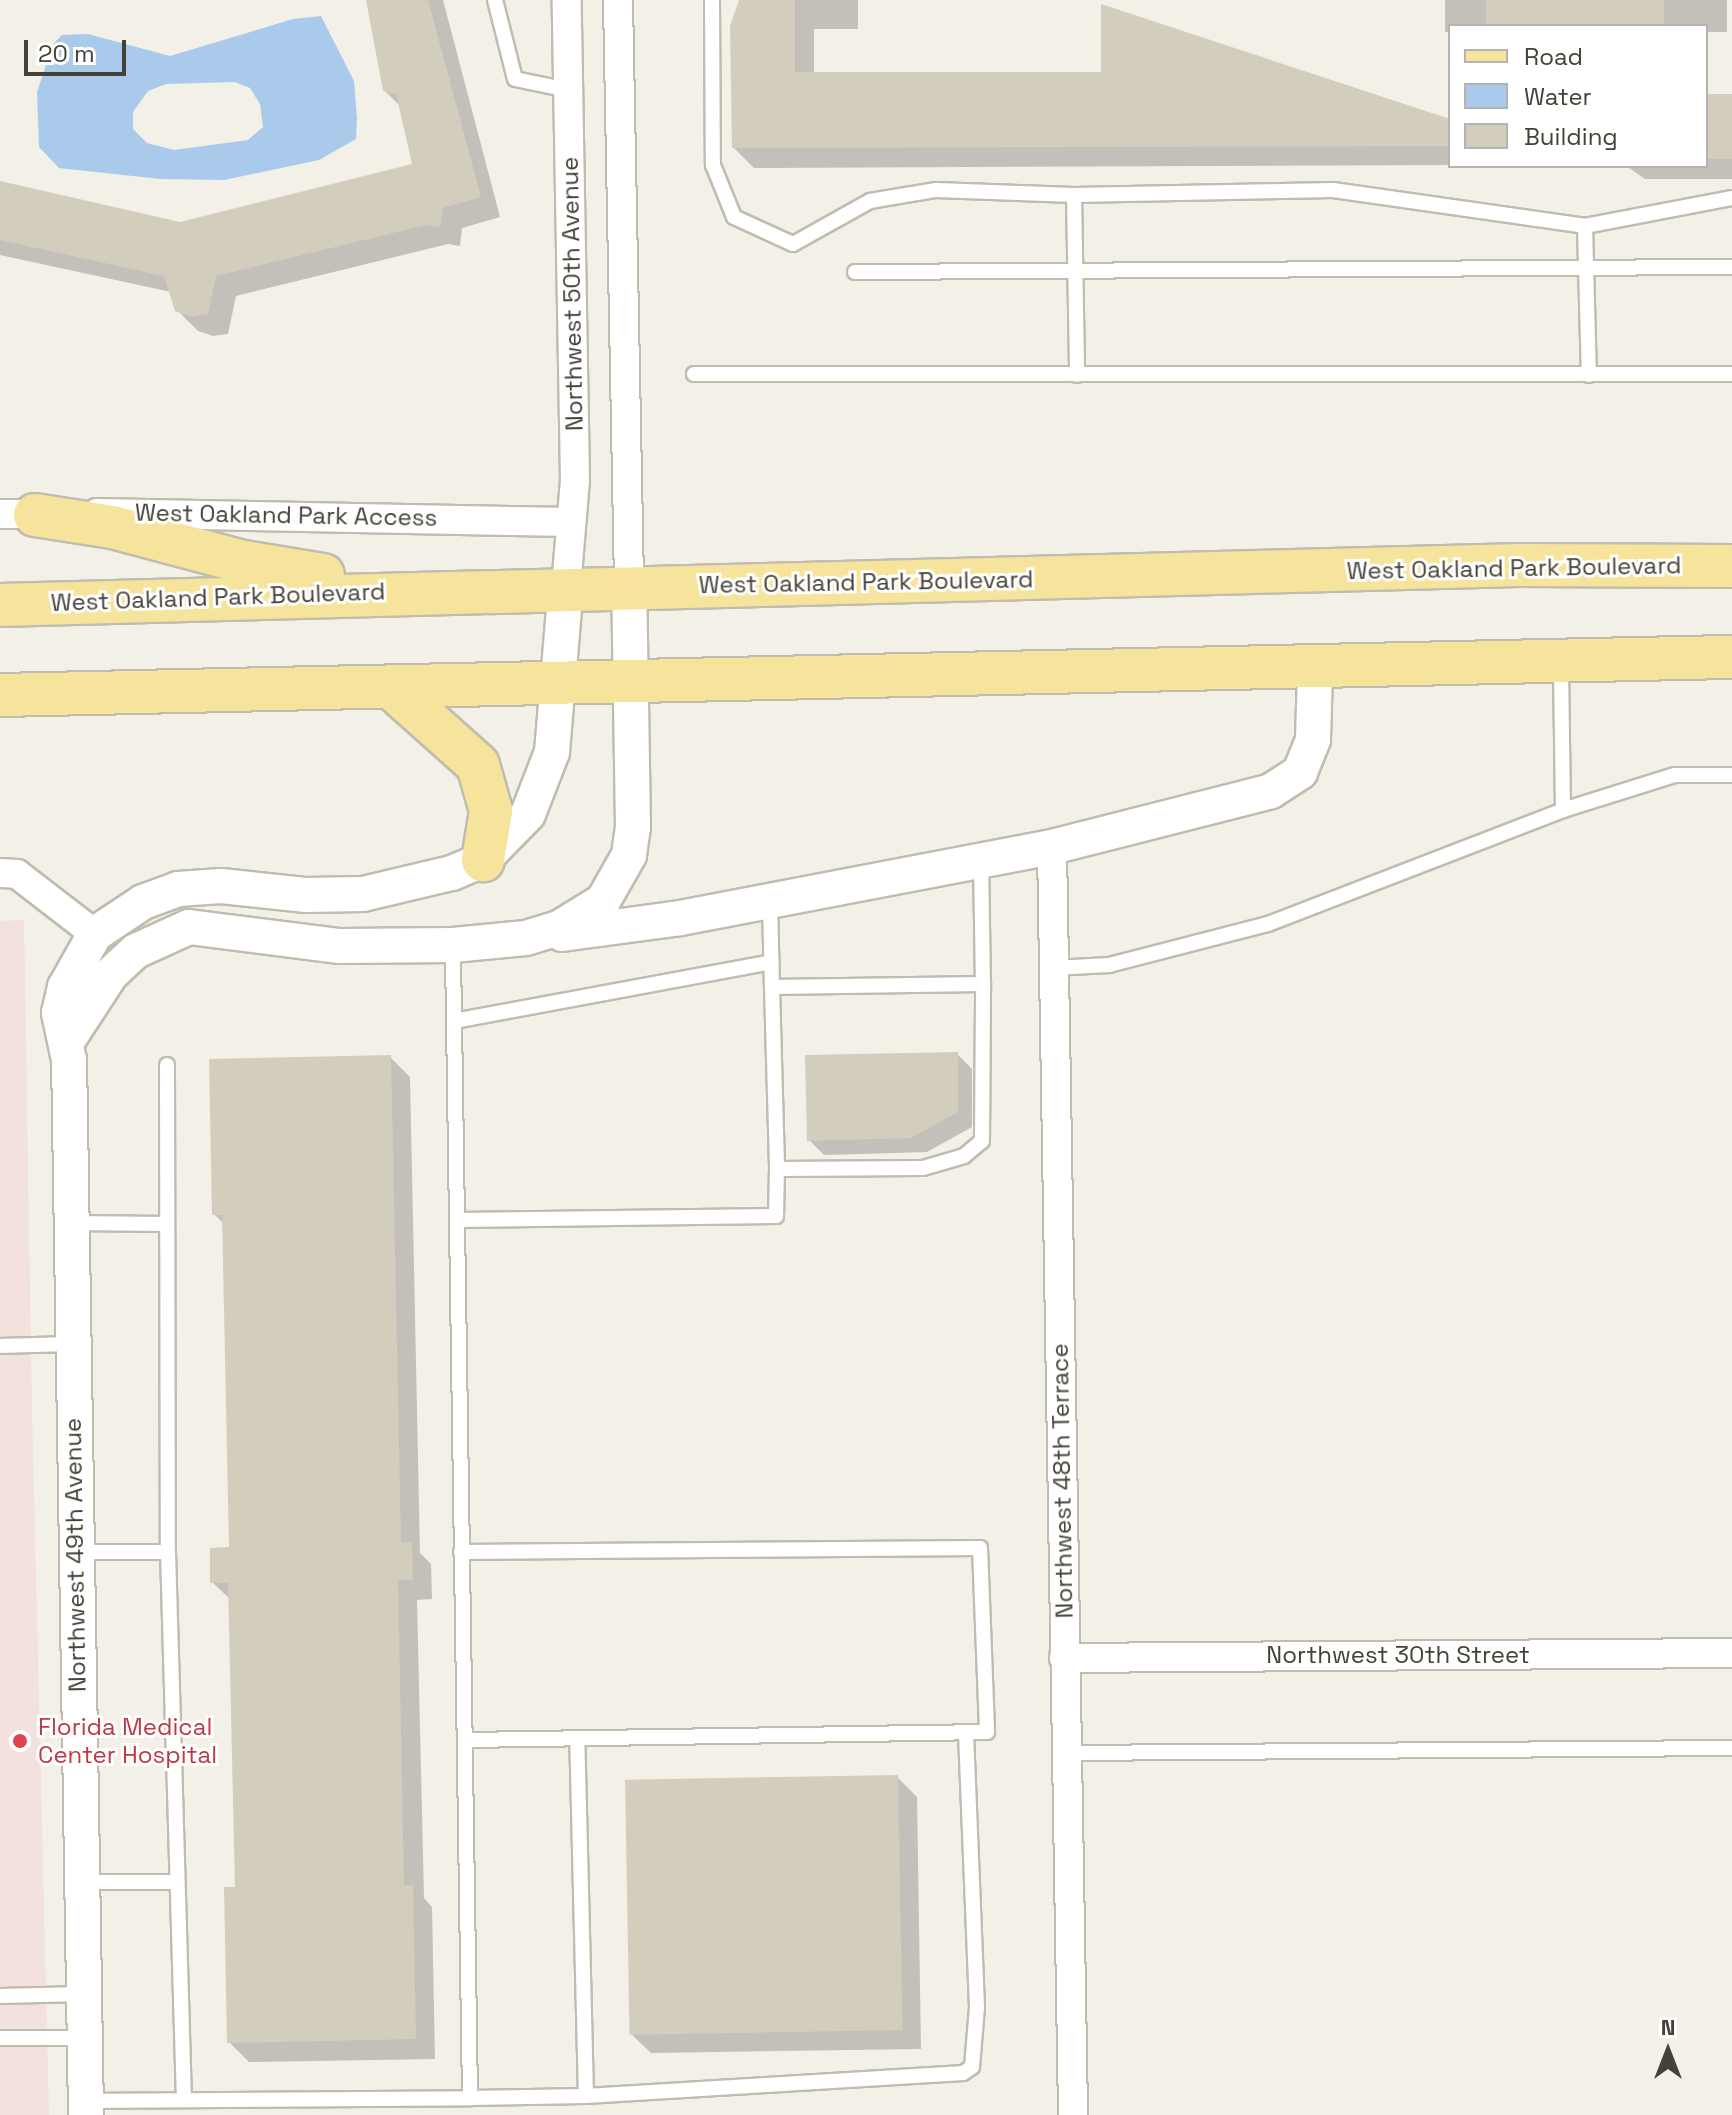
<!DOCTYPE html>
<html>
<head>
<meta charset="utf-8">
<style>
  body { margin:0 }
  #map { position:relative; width:1732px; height:2115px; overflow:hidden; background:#f3f0e8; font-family:"Space Grotesk",sans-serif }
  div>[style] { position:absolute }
  .medical>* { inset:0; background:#f2e1dd }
  .water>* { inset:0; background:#a9caeb }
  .shadow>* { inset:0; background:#0003; transform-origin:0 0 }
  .building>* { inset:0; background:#d3cdbe; transform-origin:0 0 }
  .roads { filter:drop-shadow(2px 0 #c0bcae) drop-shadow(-2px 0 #c0bcae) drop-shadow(0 2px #c0bcae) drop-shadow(0 -2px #c0bcae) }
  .service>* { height:14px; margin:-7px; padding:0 7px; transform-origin:7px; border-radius:7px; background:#fff }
  .minor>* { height:28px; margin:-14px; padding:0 14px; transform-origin:14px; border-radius:14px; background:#fff }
  .tertiary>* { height:34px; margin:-17px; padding:0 17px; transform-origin:17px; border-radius:17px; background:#fff }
  .primary>* { height:42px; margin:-21px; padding:0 21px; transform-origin:21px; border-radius:21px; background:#f6e49d }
  .dots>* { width:22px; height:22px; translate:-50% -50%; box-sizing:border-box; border:4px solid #fff; border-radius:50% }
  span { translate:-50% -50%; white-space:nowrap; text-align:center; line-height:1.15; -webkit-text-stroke:6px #fff; paint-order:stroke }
  .street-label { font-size:24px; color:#454137 }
  .health-label { font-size:24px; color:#be3a42 }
  .left { translate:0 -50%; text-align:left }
  .legend { position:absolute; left:1448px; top:24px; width:260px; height:144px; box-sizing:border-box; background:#fff; border:2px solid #b5b3af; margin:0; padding:10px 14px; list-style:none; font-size:24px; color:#454137 }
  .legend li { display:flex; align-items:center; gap:16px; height:40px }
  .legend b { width:40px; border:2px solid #b5b3af }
  .north { position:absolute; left:1628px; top:2011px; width:80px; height:80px; -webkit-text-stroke:6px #fff; paint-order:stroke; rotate:0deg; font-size:22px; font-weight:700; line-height:32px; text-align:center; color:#454137 }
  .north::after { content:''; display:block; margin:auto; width:28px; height:36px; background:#454137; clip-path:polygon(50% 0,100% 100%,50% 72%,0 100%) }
  .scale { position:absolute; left:24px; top:40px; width:102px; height:36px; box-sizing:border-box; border:4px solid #454137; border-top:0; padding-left:10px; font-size:24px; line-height:28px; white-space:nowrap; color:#454137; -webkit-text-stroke:6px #fff; paint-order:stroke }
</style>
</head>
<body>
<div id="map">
  <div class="medical">
    <i style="clip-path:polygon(24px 920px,32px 1410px,49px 2115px,0 2115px,0 921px)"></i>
  </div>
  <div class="water">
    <i style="clip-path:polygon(evenodd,321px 16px,354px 81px,357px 118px,356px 139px,319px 160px,224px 180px,160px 179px,59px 168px,39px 147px,37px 92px,53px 44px,62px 35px,88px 34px,170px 56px,293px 19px,321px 16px,235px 82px,250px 88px,260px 104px,263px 127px,248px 140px,174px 150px,147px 143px,133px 129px,133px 112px,148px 91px,166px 84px,235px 82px)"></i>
  </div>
  <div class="shadow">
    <i style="clip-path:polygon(368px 0,443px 0,500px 217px,462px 228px,460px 246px,448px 244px,236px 296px,228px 334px,213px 336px,198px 331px,177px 310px,171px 292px,0 255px,0 183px,180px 224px,415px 166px,401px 107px,384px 90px)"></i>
    <i style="clip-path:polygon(741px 0,858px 0,858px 29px,814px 29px,814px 74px,1450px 121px,1450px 165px,754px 168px,734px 148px)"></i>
    <i style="left:1445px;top:0;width:282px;height:32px"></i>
    <i style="clip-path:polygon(1706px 96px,1732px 96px,1732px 179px,1645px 179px,1626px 166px,1706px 166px)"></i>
    <i style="clip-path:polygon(957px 1054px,972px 1069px,972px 1127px,927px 1152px,824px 1155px,809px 1140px)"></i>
    <i style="clip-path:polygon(390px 1057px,410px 1077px,420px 1553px,431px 1564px,432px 1599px,417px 1600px,424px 1898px,432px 1907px,435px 2059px,249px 2062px,229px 2042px,237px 1889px,231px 1600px,212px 1582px,231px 1549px,224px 1224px,214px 1214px)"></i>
    <i style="clip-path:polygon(897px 1777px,917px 1797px,921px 2049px,651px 2053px,630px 2033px)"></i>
  </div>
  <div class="building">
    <i style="clip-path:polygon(366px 0,428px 0,481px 197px,443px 208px,440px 227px,426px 225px,216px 276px,208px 314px,192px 317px,175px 311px,164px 276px,0 240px,0 181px,180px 222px,412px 164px,396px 94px,383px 91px)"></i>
    <i style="clip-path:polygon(739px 0,795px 0,795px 72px,1101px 72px,1101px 4px,1450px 119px,1450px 146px,732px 148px,730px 26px)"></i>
    <i style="left:1486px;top:0;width:178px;height:26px"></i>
    <i style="left:1706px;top:94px;width:26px;height:65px"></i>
    <i style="clip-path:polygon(958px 1052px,958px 1112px,911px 1138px,807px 1141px,805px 1055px)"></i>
    <i style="clip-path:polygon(391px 1055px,401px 1542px,412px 1542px,413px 1580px,398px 1580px,404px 1885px,413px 1885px,416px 2039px,227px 2043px,224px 1887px,235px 1887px,228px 1583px,210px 1583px,210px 1548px,229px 1547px,222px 1215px,212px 1215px,209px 1059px)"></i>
    <i style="left:898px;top:1775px;width:255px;height:273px;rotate:89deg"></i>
  </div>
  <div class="roads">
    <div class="service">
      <i style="left:495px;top:0;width:81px;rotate:75.8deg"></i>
      <i style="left:515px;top:79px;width:54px;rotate:11.7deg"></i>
      <i style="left:712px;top:0;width:165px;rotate:89.7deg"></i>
      <i style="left:713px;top:165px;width:56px;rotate:68deg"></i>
      <i style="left:734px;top:217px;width:65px;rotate:24.6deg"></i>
      <i style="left:793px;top:244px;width:88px;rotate:-29.2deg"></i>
      <i style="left:870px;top:201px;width:67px;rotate:-9.5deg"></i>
      <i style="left:936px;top:190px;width:138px;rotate:2.1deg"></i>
      <i style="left:1074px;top:195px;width:259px;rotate:-1.1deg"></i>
      <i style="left:1333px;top:190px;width:255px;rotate:8.1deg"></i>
      <i style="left:1585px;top:226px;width:150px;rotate:-10.8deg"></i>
      <i style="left:1074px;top:195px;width:180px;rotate:89deg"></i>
      <i style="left:1585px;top:226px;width:149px;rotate:88.5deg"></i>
      <i style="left:855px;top:272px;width:877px;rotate:-0.33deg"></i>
      <i style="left:694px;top:374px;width:1038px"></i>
      <i style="left:1563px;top:810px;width:117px;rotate:-17.4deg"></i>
      <i style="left:1675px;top:775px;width:57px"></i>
      <i style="left:981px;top:860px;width:124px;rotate:89.1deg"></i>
      <i style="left:770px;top:901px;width:86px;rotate:88.7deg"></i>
      <i style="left:772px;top:987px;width:182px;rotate:88.4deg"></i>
      <i style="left:777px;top:1169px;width:146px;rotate:-0.4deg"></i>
      <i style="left:923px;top:1168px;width:43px;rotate:-16.3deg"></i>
      <i style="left:964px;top:1156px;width:23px;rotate:-40deg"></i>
      <i style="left:982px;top:1141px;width:157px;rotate:-89.6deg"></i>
      <i style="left:983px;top:984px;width:211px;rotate:179.2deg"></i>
      <i style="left:1054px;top:968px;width:55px;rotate:-3.1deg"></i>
      <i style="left:1109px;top:965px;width:164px;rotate:-14.5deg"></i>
      <i style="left:1268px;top:924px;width:316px;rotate:-21.1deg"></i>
      <i style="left:1563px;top:810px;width:148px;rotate:-90.8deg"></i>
      <i style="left:454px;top:1021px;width:323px;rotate:-10.5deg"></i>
      <i style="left:167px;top:1065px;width:487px;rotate:89.9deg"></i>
      <i style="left:168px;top:1552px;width:548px;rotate:88.33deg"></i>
      <i style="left:457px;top:1220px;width:319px;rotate:-0.7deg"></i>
      <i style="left:776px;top:1216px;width:47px;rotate:-88.8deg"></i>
      <i style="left:72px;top:1223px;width:95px;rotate:0.6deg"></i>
      <i style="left:0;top:1346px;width:73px;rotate:-1.6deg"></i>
      <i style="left:76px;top:1552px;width:92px"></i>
      <i style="left:461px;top:1552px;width:519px;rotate:-0.44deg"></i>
      <i style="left:980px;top:1548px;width:184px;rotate:87.8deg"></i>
      <i style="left:987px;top:1732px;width:522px;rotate:179.12deg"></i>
      <i style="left:1066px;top:1753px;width:666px;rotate:-0.43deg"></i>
      <i style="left:81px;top:1882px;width:94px"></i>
      <i style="left:0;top:1996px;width:83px;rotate:-1.4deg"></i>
      <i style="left:0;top:2038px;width:84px"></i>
      <i style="left:586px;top:2096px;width:378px;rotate:-3.5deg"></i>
      <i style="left:963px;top:2073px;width:11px;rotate:-34deg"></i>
      <i style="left:972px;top:2067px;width:60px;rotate:-85.2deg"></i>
      <i style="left:977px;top:2007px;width:271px;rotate:-92.3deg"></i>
      <i style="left:470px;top:2098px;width:116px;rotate:-1deg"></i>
      <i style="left:586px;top:2096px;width:358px;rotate:-91.4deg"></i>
      <i style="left:87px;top:2101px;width:383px;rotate:-0.4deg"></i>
      <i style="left:470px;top:2098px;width:1152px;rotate:-90.85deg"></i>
    </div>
    <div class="minor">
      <i style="left:618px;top:0;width:586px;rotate:88.92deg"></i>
      <i style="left:97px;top:513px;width:474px;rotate:1.1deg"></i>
      <i style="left:0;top:514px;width:51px"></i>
      <i style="left:566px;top:587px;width:107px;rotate:-85.2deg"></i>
      <i style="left:575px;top:480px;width:480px;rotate:-91deg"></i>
      <i style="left:1052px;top:847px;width:1268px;rotate:89.05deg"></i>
      <i style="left:0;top:873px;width:17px;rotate:3deg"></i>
      <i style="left:17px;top:874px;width:98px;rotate:37.6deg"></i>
      <i style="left:1064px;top:1658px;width:668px;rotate:-0.43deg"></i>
    </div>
    <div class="tertiary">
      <i style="left:562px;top:934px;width:119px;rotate:-7.7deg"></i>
      <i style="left:680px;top:918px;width:379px;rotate:-10.8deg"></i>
      <i style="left:1052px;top:847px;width:226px;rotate:-14.3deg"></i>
      <i style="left:1271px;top:791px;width:35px;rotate:-33deg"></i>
      <i style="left:1300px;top:772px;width:35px;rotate:-68deg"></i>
      <i style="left:1313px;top:739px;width:69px;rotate:-88.3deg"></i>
      <i style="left:66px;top:1043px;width:82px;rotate:-56.9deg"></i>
      <i style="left:111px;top:974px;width:34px;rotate:-43deg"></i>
      <i style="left:136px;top:951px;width:58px;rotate:-24.4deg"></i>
      <i style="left:189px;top:927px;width:152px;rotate:7.2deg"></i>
      <i style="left:340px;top:946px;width:113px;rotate:-0.5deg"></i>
      <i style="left:453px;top:945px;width:73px;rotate:-5.5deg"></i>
      <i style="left:526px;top:938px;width:34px;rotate:-17deg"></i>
      <i style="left:559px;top:928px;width:52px;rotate:-31.5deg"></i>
      <i style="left:603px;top:901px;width:53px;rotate:-60.5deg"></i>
      <i style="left:629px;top:855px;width:27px;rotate:-82deg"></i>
      <i style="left:633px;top:828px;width:242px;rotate:-90.9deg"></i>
      <i style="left:86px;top:2115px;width:1055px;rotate:-90.92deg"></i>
      <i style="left:69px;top:1060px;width:48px;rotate:-102deg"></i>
      <i style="left:59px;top:1013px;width:27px;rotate:-77deg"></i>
      <i style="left:65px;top:987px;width:61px;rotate:-60.5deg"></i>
      <i style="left:95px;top:934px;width:58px;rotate:-33.7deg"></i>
      <i style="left:143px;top:902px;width:37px;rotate:-20deg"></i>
      <i style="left:178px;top:889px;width:43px;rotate:-4deg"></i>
      <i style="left:221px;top:886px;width:84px;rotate:6.1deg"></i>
      <i style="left:305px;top:895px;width:58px;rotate:-1deg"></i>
      <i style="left:363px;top:894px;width:91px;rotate:-13.3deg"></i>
      <i style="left:452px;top:873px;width:34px;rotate:-23deg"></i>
      <i style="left:483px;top:860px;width:64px;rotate:-45.6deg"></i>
      <i style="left:528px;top:814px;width:66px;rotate:-68.8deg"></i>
      <i style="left:552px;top:752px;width:166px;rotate:-85.2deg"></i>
    </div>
    <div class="primary">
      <i style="left:35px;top:515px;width:78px;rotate:8.9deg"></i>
      <i style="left:112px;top:527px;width:137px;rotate:14.9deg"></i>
      <i style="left:244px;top:562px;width:80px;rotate:9.3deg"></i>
      <i style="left:0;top:605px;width:1520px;rotate:-1.51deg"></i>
      <i style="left:1519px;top:565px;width:213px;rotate:0.3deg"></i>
      <i style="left:392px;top:688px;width:115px;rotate:41.8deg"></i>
      <i style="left:478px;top:765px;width:48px;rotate:74.2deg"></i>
      <i style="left:491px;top:811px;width:50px;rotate:99.3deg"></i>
      <i style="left:0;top:695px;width:1732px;rotate:-1.26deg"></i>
    </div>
  </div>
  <div class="dots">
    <i style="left:20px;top:1741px;background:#e0444e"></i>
  </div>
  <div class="street-label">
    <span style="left:572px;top:294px;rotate:-91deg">Northwest 50th Avenue</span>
    <span style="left:286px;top:515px;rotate:1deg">West Oakland Park Access</span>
    <span style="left:1514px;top:568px;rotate:-1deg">West Oakland Park Boulevard</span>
    <span style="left:866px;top:582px;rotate:-1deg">West Oakland Park Boulevard</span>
    <span style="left:218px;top:597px;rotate:-2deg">West Oakland Park Boulevard</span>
    <span style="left:1062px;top:1481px;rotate:-91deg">Northwest 48th Terrace</span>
    <span style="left:75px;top:1555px;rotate:-91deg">Northwest 49th Avenue</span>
    <span style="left:1398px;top:1655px">Northwest 30th Street</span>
  </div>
  <div class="health-label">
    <span class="left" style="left:38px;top:1741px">Florida Medical<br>Center Hospital</span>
  </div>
  <ul class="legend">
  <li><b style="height:10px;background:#f6e49d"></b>Road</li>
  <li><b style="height:22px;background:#a9caeb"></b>Water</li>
  <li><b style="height:22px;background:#d3cdbe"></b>Building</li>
  </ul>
  <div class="north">N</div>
  <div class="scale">20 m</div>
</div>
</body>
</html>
